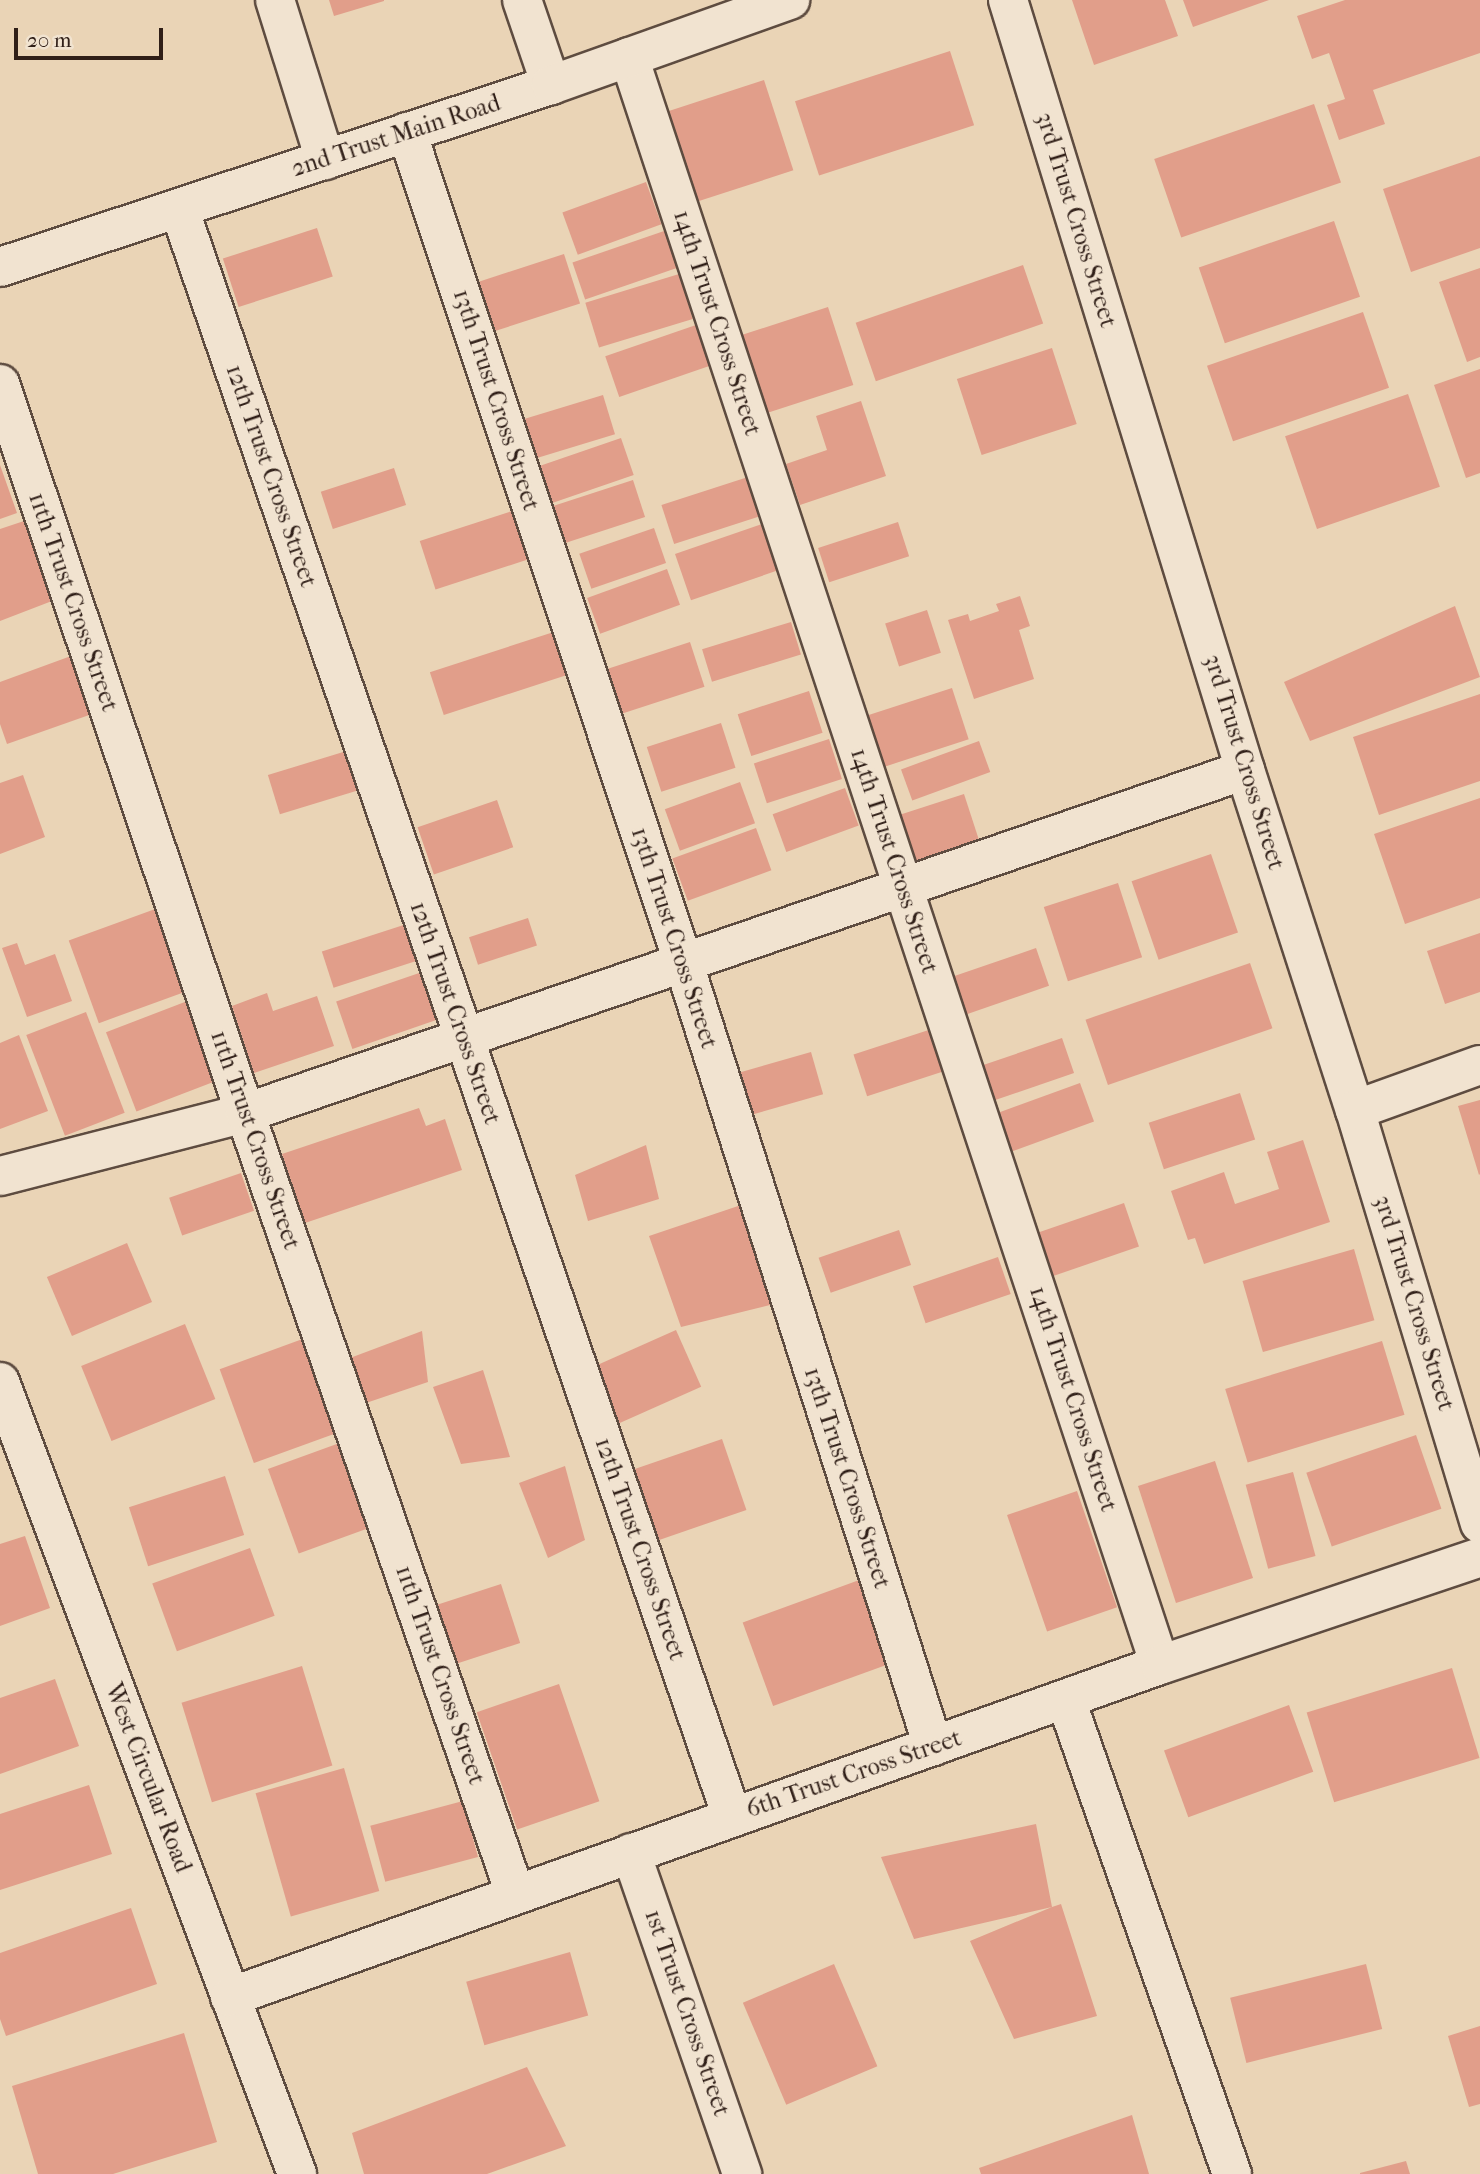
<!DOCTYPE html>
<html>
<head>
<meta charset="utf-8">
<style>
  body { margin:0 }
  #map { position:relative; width:1480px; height:2174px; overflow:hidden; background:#ead4b6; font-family:"IM FELL French Canon",serif }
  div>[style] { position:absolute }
  .building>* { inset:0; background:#e19e8a; transform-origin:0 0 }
  .roads { filter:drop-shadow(2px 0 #5e4c40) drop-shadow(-2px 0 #5e4c40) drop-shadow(0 2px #5e4c40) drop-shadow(0 -2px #5e4c40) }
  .minor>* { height:38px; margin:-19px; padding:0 19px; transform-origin:19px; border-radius:19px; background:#f1e3d0 }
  span { translate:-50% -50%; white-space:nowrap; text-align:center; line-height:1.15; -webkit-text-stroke:5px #f1e3d0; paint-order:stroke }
  .street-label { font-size:24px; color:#301f18 }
  .scale { position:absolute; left:14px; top:28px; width:149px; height:32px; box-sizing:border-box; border:4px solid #301f18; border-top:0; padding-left:9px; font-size:21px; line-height:24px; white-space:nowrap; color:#301f18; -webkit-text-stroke:5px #f1e3d0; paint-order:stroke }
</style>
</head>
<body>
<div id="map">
  <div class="building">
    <i style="clip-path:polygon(329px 0,384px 0,384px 1px,334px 16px)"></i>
    <i style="clip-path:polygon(1072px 0,1165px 0,1178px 36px,1094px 65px)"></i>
    <i style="clip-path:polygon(1183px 0,1269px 0,1193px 27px)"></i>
    <i style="clip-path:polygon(1345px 0,1480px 0,1480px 53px,1373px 90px,1385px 124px,1339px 140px,1327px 105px,1345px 99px,1329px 53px,1312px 59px,1297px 16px)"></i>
    <i style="left:950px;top:51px;width:78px;height:163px;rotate:72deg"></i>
    <i style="left:764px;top:80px;width:95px;height:100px;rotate:72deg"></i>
    <i style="left:1314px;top:104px;width:83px;height:169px;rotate:71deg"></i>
    <i style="clip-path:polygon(1480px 156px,1480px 248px,1411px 272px,1383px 189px)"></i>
    <i style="left:646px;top:182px;width:45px;height:89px;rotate:70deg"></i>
    <i style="left:1334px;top:221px;width:80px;height:143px;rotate:71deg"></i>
    <i style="left:317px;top:228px;width:51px;height:99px;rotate:72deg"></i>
    <i style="left:667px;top:230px;width:39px;height:100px;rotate:71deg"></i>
    <i style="left:564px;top:254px;width:52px;height:96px;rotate:72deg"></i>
    <i style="left:1023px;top:265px;width:62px;height:177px;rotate:71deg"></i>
    <i style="clip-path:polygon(1480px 268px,1480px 357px,1467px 362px,1439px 282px)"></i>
    <i style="left:679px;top:274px;width:47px;height:98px;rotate:73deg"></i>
    <i style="left:828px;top:307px;width:82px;height:90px;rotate:72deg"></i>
    <i style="left:1363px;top:312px;width:80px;height:165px;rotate:71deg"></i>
    <i style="left:696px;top:325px;width:43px;height:96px;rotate:71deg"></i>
    <i style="left:1052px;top:348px;width:80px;height:100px;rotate:72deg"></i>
    <i style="clip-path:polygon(1480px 369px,1480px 473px,1466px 478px,1434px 385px)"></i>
    <i style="left:1408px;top:394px;width:98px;height:130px;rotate:71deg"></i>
    <i style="left:603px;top:395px;width:41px;height:85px;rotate:73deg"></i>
    <i style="clip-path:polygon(861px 401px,886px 476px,800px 505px,786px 464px,827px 450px,816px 416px)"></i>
    <i style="left:621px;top:438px;width:39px;height:90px;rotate:71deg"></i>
    <i style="clip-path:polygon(0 465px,17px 513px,0 519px)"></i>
    <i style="left:394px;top:468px;width:39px;height:77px;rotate:72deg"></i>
    <i style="left:748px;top:477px;width:41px;height:91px;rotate:72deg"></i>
    <i style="left:633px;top:480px;width:39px;height:88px;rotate:72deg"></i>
    <i style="left:512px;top:511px;width:51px;height:97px;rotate:72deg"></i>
    <i style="clip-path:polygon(24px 521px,52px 601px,0 621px,0 529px)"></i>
    <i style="left:898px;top:522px;width:36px;height:84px;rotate:72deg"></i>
    <i style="left:762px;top:524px;width:49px;height:92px;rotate:71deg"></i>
    <i style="left:654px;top:528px;width:37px;height:79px;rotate:71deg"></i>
    <i style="left:667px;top:569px;width:38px;height:85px;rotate:70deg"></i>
    <i style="clip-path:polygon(1020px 596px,1030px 626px,1019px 630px,1034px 679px,974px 699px,948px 620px,968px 614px,970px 621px,999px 611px,996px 604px)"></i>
    <i style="clip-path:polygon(1455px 606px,1480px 677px,1310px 741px,1284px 682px)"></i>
    <i style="left:927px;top:610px;width:45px;height:44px;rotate:72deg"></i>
    <i style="left:791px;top:622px;width:34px;height:93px;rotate:73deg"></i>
    <i style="left:563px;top:629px;width:45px;height:140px;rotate:72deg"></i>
    <i style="left:690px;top:642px;width:47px;height:92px;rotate:72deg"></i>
    <i style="clip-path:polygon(71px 656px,92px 714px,7px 744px,0 724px,0 682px)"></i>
    <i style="left:952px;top:688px;width:54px;height:90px;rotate:72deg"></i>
    <i style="left:809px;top:691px;width:44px;height:75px;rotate:72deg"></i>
    <i style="clip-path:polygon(1480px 694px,1480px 781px,1379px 815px,1353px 737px)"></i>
    <i style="left:721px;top:723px;width:47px;height:78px;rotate:72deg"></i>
    <i style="left:829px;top:739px;width:42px;height:79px;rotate:72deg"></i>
    <i style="left:979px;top:741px;width:33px;height:83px;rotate:70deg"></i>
    <i style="left:353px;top:749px;width:41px;height:89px;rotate:73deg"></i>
    <i style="clip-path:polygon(23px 775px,45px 837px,0 854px,0 783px)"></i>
    <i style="left:740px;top:782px;width:44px;height:80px;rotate:70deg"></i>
    <i style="left:845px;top:788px;width:40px;height:77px;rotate:70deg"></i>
    <i style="left:964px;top:794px;width:54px;height:69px;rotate:72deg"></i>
    <i style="clip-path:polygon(1480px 798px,1480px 898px,1405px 924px,1374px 834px)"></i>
    <i style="left:497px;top:800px;width:50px;height:84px;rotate:71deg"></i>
    <i style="left:756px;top:828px;width:45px;height:89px;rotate:70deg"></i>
    <i style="left:1211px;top:854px;width:83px;height:84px;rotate:71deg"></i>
    <i style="left:1118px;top:883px;width:78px;height:78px;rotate:72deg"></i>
    <i style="left:158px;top:908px;width:88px;height:95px;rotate:70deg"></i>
    <i style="left:528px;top:918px;width:29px;height:62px;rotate:72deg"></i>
    <i style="left:416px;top:921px;width:38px;height:99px;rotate:72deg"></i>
    <i style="clip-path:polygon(1480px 933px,1480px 992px,1445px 1004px,1427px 951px)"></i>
    <i style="clip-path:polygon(17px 943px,25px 965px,55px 954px,72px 1001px,27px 1017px,2px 948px)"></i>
    <i style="left:1036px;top:948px;width:40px;height:87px;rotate:71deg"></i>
    <i style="left:1250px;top:963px;width:69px;height:174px;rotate:71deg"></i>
    <i style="left:425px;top:971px;width:50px;height:94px;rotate:71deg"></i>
    <i style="clip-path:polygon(267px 993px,273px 1011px,317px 996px,334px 1046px,254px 1073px,232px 1006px)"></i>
    <i style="left:190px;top:1000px;width:85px;height:90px;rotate:69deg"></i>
    <i style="left:86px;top:1012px;width:108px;height:64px;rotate:69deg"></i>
    <i style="left:941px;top:1026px;width:44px;height:92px;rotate:72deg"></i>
    <i style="clip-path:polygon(19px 1035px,48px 1111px,0 1129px,0 1043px)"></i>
    <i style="left:1062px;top:1038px;width:37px;height:84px;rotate:71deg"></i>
    <i style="left:811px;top:1052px;width:44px;height:77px;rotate:74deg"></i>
    <i style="left:1080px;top:1083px;width:41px;height:95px;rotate:70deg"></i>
    <i style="left:1240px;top:1093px;width:49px;height:96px;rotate:72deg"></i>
    <i style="clip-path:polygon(1480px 1100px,1480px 1174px,1479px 1175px,1458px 1106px)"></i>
    <i style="clip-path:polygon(419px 1108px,426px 1126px,445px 1119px,462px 1170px,305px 1223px,282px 1154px)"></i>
    <i style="clip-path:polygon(1303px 1140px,1330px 1222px,1204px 1264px,1195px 1238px,1188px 1240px,1171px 1191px,1224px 1172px,1235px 1204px,1279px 1189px,1267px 1152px)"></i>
    <i style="clip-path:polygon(646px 1145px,659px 1199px,588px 1221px,575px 1175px)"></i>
    <i style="left:241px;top:1173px;width:40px;height:76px;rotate:71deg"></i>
    <i style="clip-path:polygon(753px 1201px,778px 1303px,681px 1327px,649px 1236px)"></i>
    <i style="left:1124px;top:1203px;width:46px;height:96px;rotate:71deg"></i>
    <i style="left:899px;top:1230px;width:37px;height:85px;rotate:71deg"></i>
    <i style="left:127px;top:1243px;width:64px;height:87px;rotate:67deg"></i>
    <i style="left:1354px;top:1249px;width:74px;height:116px;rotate:74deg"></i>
    <i style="left:998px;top:1257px;width:39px;height:90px;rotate:71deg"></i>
    <i style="left:185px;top:1324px;width:81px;height:112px;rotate:68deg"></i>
    <i style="left:676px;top:1330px;width:62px;height:99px;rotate:66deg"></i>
    <i style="clip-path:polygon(422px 1331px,428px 1382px,363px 1404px,350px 1358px)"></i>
    <i style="left:308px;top:1337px;width:100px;height:94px;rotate:70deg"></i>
    <i style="left:1382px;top:1341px;width:77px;height:164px;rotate:73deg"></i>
    <i style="clip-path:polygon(483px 1370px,510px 1457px,461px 1464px,433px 1387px)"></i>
    <i style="left:1416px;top:1435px;width:78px;height:116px;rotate:71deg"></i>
    <i style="left:722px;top:1439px;width:75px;height:106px;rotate:71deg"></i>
    <i style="left:345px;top:1441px;width:90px;height:82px;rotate:70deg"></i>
    <i style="left:1215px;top:1461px;width:123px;height:81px;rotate:72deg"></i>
    <i style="clip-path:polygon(565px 1466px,585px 1540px,548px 1558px,519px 1483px)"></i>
    <i style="left:1293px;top:1472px;width:87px;height:49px;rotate:75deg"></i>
    <i style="left:225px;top:1476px;width:62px;height:101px;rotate:72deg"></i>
    <i style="left:1077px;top:1491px;width:123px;height:74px;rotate:71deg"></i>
    <i style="clip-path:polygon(25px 1536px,50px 1608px,0 1626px,0 1544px)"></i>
    <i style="left:250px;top:1548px;width:72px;height:104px;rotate:70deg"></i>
    <i style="left:862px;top:1579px;width:89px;height:127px;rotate:70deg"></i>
    <i style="left:501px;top:1584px;width:62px;height:76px;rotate:72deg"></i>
    <i style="left:302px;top:1666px;width:104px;height:126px;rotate:73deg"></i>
    <i style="left:1452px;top:1668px;width:94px;height:152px;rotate:73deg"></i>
    <i style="clip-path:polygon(55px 1679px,79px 1746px,0 1774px,0 1698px)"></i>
    <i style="left:559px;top:1684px;width:124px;height:87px;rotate:71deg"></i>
    <i style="left:1289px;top:1705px;width:71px;height:133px;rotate:70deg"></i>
    <i style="left:344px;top:1768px;width:128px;height:92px;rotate:74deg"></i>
    <i style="clip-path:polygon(89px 1785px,112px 1854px,0 1890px,0 1814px)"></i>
    <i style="left:463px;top:1801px;width:58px;height:96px;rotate:75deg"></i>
    <i style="clip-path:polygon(1036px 1824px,1052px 1907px,1061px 1904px,1097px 2016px,1014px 2039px,970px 1941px,1052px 1907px,914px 1939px,881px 1857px)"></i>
    <i style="clip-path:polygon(131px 1908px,157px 1984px,6px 2036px,0 2019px,0 1953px)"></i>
    <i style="left:570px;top:1952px;width:66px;height:108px;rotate:74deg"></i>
    <i style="left:834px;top:1964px;width:111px;height:99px;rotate:67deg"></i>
    <i style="left:1366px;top:1964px;width:67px;height:140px;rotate:76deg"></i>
    <i style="clip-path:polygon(1480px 2026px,1480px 2104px,1469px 2107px,1448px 2036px)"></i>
    <i style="clip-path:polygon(184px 2033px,217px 2142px,113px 2174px,38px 2174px,12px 2086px)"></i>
    <i style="clip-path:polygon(527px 2067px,566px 2146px,487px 2174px,364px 2174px,352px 2133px)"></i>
    <i style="clip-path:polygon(1132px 2115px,1149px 2174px,981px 2174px,979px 2168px)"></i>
    <i style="clip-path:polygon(1406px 2161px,1410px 2174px,1360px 2174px,1360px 2173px)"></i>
  </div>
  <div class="roads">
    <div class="minor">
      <i style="left:275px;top:0;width:168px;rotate:72.6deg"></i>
      <i style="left:522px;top:0;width:90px;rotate:71.2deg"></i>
      <i style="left:1008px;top:0;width:806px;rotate:72.89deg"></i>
      <i style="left:1245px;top:770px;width:357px;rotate:72.1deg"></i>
      <i style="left:1355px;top:1110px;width:432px;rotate:73.2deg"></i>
      <i style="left:629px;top:57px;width:1693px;rotate:71.73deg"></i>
      <i style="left:407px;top:132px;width:877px;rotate:71.59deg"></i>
      <i style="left:684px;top:964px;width:821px;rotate:72.34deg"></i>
      <i style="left:179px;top:208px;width:1701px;rotate:71.03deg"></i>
      <i style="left:0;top:267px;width:580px;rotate:-18.28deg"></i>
      <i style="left:551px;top:85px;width:254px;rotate:-19.6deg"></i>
      <i style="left:0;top:384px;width:769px;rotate:71.42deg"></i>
      <i style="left:245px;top:1113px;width:825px;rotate:70.91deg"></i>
      <i style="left:1355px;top:1110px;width:133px;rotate:-19.8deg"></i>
      <i style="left:0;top:1176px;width:253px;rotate:-14.4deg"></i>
      <i style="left:245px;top:1113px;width:1057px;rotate:-18.93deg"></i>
      <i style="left:0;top:1382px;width:846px;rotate:69.44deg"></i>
      <i style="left:1066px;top:1700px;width:502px;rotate:70.7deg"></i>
      <i style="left:631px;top:1853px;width:340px;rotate:70.9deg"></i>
      <i style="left:230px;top:1997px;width:987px;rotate:-19.65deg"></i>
      <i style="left:1160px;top:1665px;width:338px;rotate:-18.6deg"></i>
    </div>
  </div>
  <div class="street-label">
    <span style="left:396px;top:136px;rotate:-18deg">2nd Trust Main Road</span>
    <span style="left:1076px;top:220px;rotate:73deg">3rd Trust Cross Street</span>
    <span style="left:717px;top:323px;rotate:72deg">14th Trust Cross Street</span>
    <span style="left:496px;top:400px;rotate:72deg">13th Trust Cross Street</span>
    <span style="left:271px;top:476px;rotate:71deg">12th Trust Cross Street</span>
    <span style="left:73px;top:602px;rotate:71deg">11th Trust Cross Street</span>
    <span style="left:1244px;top:762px;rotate:73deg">3rd Trust Cross Street</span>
    <span style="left:894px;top:861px;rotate:72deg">14th Trust Cross Street</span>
    <span style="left:674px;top:938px;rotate:72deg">13th Trust Cross Street</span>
    <span style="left:455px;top:1013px;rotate:71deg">12th Trust Cross Street</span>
    <span style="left:255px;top:1140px;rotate:71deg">11th Trust Cross Street</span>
    <span style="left:1414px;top:1303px;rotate:73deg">3rd Trust Cross Street</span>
    <span style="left:1073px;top:1399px;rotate:72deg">14th Trust Cross Street</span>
    <span style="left:847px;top:1478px;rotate:72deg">13th Trust Cross Street</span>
    <span style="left:640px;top:1549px;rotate:71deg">12th Trust Cross Street</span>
    <span style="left:440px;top:1675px;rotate:71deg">11th Trust Cross Street</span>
    <span style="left:854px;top:1774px;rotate:-19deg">6th Trust Cross Street</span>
    <span style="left:148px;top:1778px;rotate:69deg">West Circular Road</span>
    <span style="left:687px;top:2013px;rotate:71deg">1st Trust Cross Street</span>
  </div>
  <div class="scale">20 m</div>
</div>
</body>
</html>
